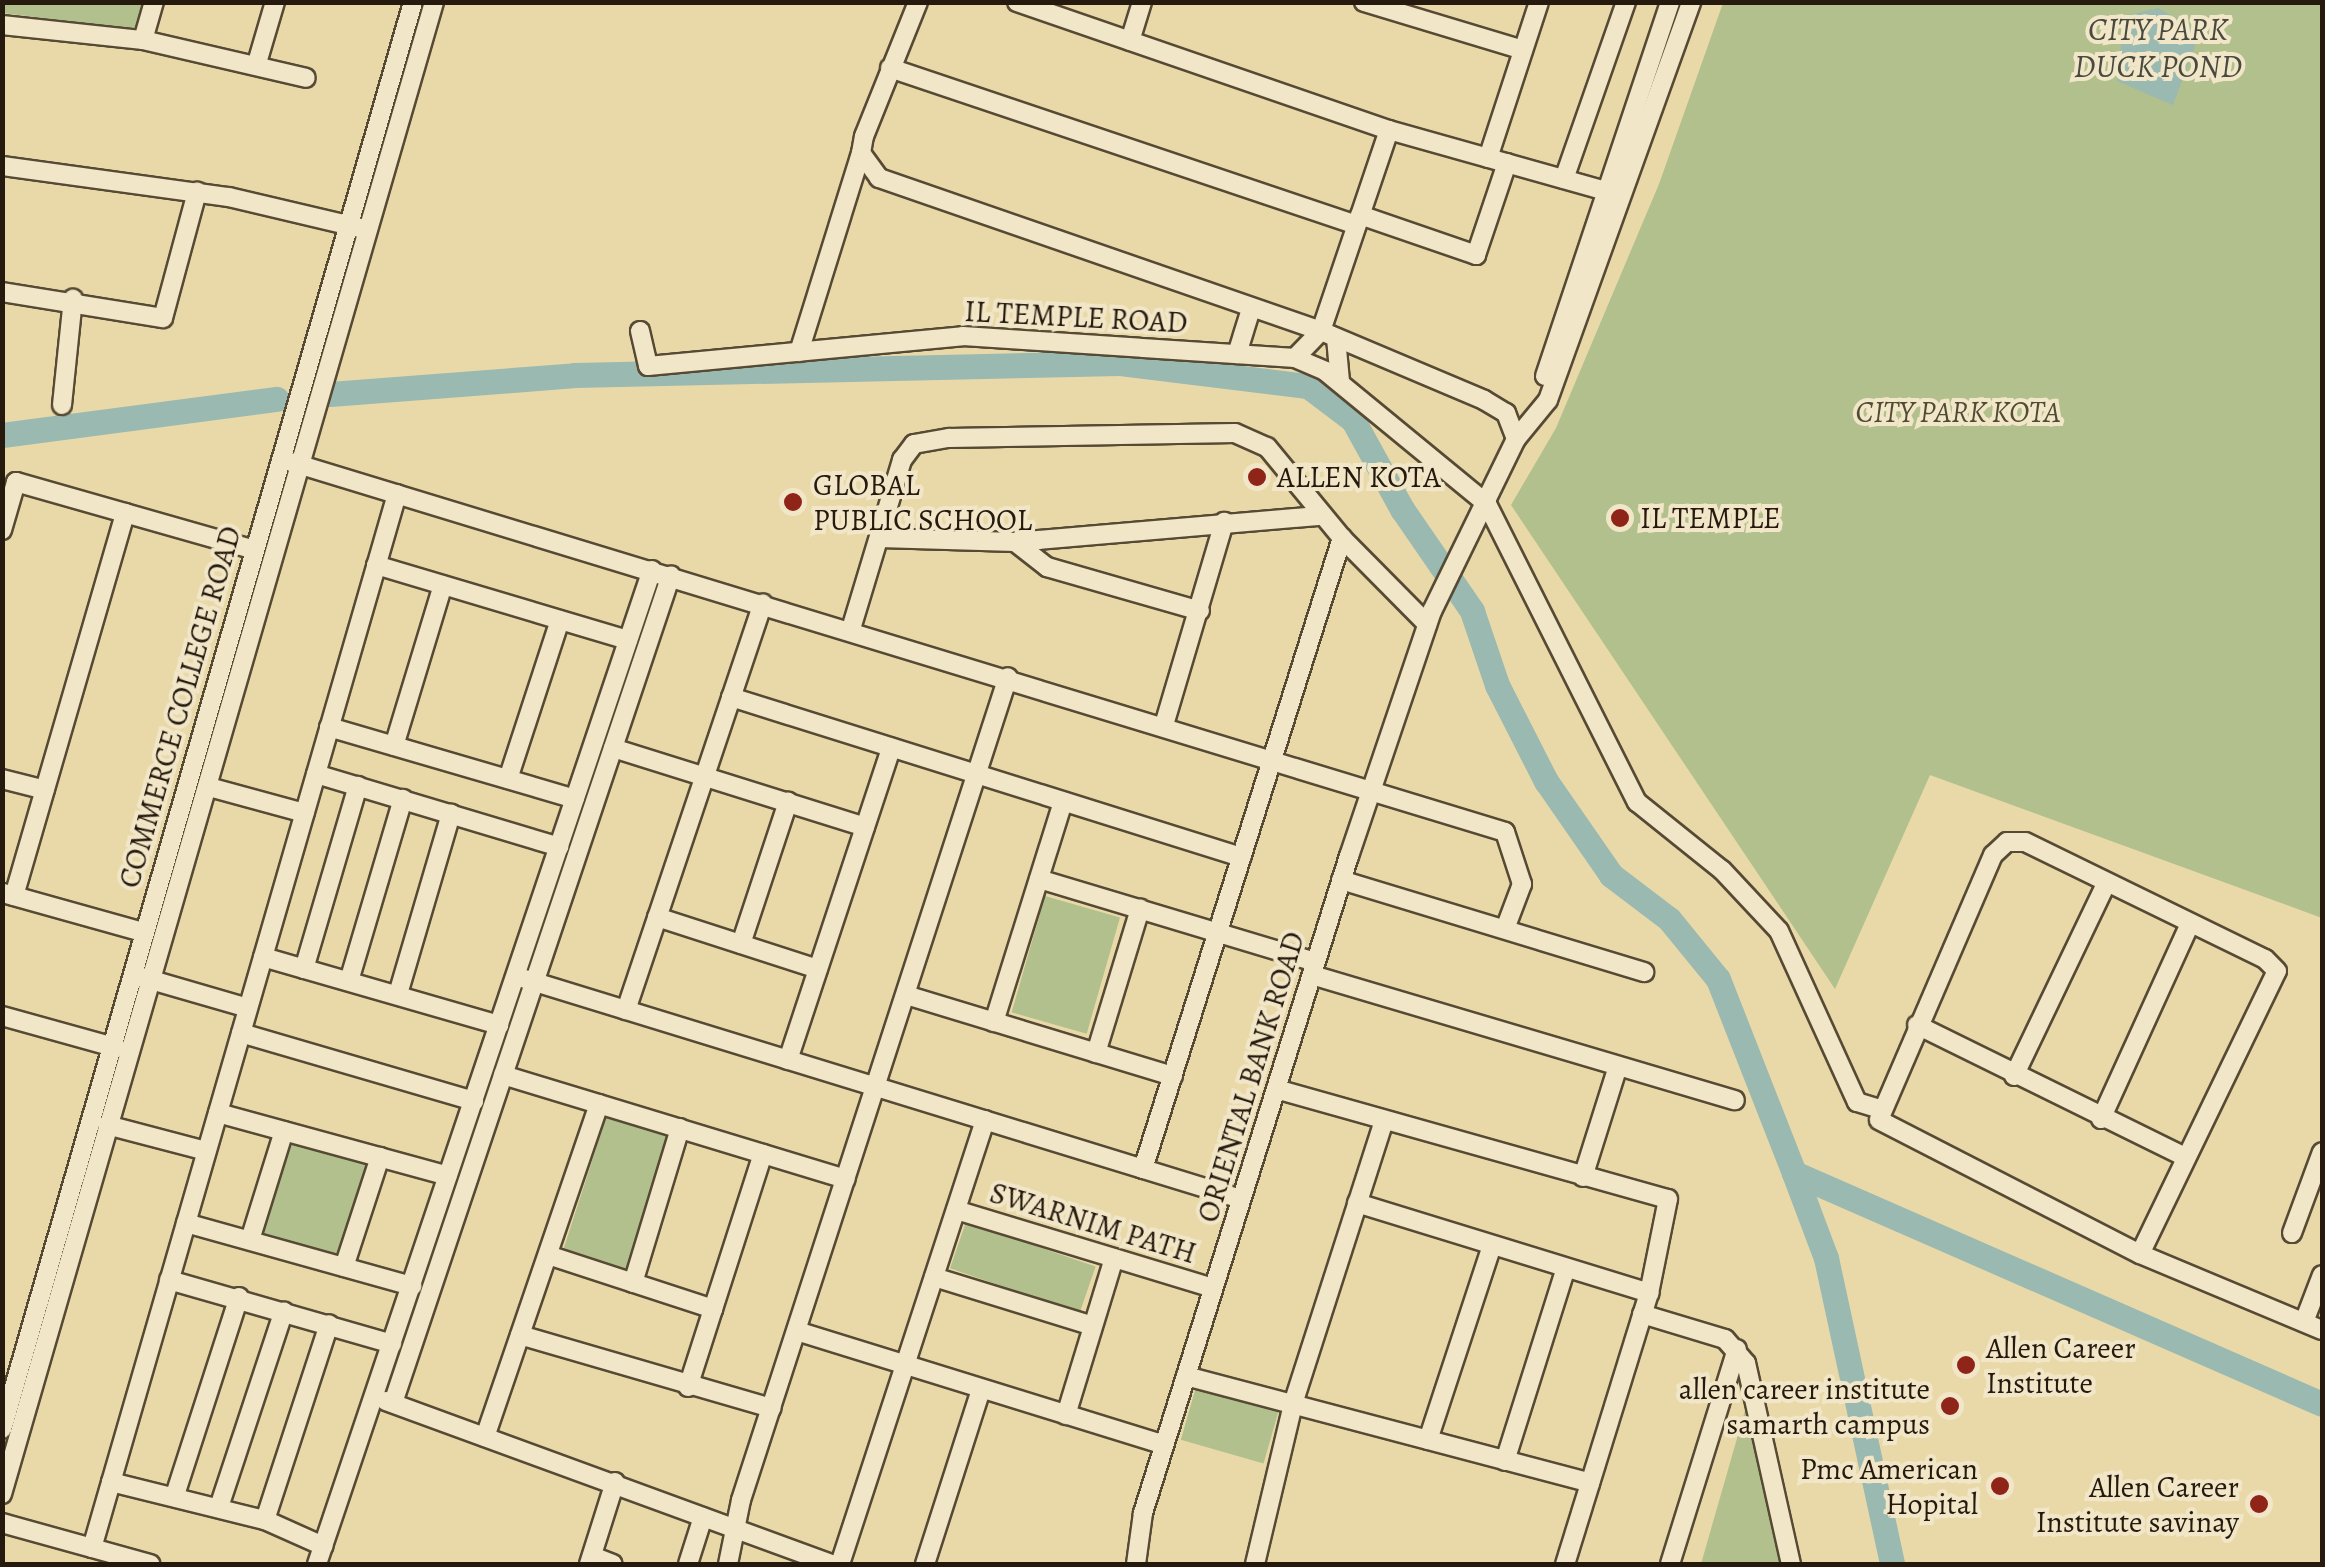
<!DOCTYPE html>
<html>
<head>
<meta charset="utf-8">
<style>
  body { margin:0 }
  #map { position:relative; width:2325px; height:1567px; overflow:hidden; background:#e9d9a9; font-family:Alegreya,serif }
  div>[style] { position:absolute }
  .green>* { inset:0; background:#b1c08c; transform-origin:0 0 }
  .water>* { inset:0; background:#9ab9b1 }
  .river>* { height:25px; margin:-12.5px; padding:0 12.5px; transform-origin:12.5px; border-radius:12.5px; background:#9ab9b1 }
  .roads { filter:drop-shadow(2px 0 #574a35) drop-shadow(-2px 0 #574a35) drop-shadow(0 2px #574a35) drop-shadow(0 -2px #574a35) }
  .minor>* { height:18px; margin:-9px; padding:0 9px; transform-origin:9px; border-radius:9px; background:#f1e6c7 }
  .dots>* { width:28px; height:28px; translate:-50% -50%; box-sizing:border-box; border:5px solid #f1e6c7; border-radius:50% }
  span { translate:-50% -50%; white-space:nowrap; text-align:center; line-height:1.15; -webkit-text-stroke:8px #f1e6c7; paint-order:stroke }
  .street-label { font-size:30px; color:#261a0e }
  .park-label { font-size:30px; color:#504c34; font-style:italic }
  .poi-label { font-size:30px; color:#261a0e }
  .left { translate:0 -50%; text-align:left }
  .right { translate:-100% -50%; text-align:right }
  .water-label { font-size:32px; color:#494a3f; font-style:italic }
  .frame { position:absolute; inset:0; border:5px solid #261a0e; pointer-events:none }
</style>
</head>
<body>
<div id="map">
  <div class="green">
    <i style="clip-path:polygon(3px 3px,145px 3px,138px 30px,3px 13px)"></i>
    <i style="clip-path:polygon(1723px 3px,2322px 3px,2322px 918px,1930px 775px,1835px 989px,1511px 505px,1556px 428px,1659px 184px)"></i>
    <i style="left:1045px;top:896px;width:78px;height:121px;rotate:16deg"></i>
    <i style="left:607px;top:1115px;width:65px;height:140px;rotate:18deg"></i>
    <i style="left:288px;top:1138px;width:86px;height:101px;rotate:16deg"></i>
    <i style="left:966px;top:1222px;width:137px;height:49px;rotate:19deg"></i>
    <i style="left:1196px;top:1387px;width:86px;height:55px;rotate:16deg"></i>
    <i style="clip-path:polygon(1748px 1400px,1783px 1564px,1701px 1564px)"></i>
  </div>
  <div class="water">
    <i style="clip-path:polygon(2158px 8px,2190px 26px,2195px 46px,2173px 105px,2117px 81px,2124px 16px)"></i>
  </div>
  <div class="river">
    <i style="left:330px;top:394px;width:246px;rotate:-4.4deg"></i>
    <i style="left:575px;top:375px;width:545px;rotate:-1.26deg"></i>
    <i style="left:1120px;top:363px;width:189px;rotate:7deg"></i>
    <i style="left:1308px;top:386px;width:56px;rotate:37.1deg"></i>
    <i style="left:1353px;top:420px;width:102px;rotate:61.2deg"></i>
    <i style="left:1402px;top:509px;width:124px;rotate:55.5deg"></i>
    <i style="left:1472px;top:611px;width:78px;rotate:71.3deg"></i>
    <i style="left:1497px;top:685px;width:108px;rotate:63deg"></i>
    <i style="left:1546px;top:781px;width:114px;rotate:55.3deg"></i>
    <i style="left:1611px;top:875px;width:73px;rotate:37.2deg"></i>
    <i style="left:1669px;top:919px;width:77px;rotate:50.8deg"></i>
    <i style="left:1718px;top:979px;width:208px;rotate:68.6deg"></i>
    <i style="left:1794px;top:1173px;width:576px;rotate:23.63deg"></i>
    <i style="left:2px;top:435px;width:277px;rotate:-7.5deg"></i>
    <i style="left:1794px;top:1173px;width:91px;rotate:69.4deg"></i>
    <i style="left:1826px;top:1258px;width:313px;rotate:77.8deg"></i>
  </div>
  <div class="roads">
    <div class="minor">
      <i style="left:918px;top:2px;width:144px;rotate:111.9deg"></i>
      <i style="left:864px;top:136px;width:17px;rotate:100deg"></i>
      <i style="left:861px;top:153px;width:31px;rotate:54deg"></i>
      <i style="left:879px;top:178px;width:468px;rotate:19.1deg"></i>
      <i style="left:1321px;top:331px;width:177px;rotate:22.9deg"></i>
      <i style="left:1484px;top:400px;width:26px;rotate:31deg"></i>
      <i style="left:1506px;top:413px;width:28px;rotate:69deg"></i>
      <i style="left:1516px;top:439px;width:191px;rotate:116deg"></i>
      <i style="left:1432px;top:611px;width:259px;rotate:108.7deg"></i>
      <i style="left:1349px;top:856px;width:689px;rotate:107.41deg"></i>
      <i style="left:1143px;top:1513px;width:51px;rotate:97.8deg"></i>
      <i style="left:1017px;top:2px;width:393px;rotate:19deg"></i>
      <i style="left:1389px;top:130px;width:212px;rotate:108.7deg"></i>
      <i style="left:1321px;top:331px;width:37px;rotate:134deg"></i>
      <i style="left:1364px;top:2px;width:166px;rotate:16.8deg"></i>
      <i style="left:2px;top:25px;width:142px;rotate:6.1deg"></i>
      <i style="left:143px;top:40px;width:167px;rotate:13.1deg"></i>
      <i style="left:143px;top:40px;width:40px;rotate:-74deg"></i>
      <i style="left:1130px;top:41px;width:41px;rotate:-72.9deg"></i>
      <i style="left:257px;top:63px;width:64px;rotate:-73.6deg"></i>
      <i style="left:890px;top:68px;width:492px;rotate:18.6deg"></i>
      <i style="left:1389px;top:130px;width:225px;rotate:15.7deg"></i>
      <i style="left:1488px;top:158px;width:164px;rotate:-71.9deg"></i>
      <i style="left:2px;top:166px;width:229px;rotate:7.8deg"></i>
      <i style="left:229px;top:197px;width:135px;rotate:13.3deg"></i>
      <i style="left:1564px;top:179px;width:188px;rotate:-70.7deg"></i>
      <i style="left:1360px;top:215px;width:123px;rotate:19deg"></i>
      <i style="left:1476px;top:255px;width:97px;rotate:-71.4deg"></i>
      <i style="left:2px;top:292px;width:163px;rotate:9.2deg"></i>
      <i style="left:163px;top:318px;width:131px;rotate:-74.9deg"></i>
      <i style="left:640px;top:331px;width:36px;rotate:77deg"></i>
      <i style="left:648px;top:366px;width:316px;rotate:-5.4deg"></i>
      <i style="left:963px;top:336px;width:333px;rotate:3.8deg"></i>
      <i style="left:1295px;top:358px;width:33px;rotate:23deg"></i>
      <i style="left:1325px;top:371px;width:210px;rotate:39.4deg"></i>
      <i style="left:1487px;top:504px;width:334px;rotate:63.3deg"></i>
      <i style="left:1637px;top:802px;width:109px;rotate:38.7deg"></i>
      <i style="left:1722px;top:870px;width:83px;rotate:46.9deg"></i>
      <i style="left:1779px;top:931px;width:188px;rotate:65.5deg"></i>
      <i style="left:1857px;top:1102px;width:24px;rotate:17deg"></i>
      <i style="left:1336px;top:338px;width:43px;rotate:84.7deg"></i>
      <i style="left:799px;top:352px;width:208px;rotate:-72.7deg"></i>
      <i style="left:1237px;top:354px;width:44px;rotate:-72.8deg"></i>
      <i style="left:1545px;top:376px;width:394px;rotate:-71.5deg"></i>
      <i style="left:62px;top:405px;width:107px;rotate:-84.1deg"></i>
      <i style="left:1516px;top:439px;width:50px;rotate:-50.6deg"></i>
      <i style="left:1548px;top:400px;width:423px;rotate:-70.2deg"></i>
      <i style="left:291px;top:462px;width:1269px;rotate:16.95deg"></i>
      <i style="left:1505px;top:832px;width:55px;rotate:71.9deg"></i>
      <i style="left:1522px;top:884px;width:48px;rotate:110.7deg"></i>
      <i style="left:2px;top:530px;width:50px;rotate:-73.7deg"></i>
      <i style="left:16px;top:482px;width:248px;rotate:15.9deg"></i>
      <i style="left:879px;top:538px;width:136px;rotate:1.7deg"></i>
      <i style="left:1015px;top:542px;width:307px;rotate:-4.9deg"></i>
      <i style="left:1015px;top:542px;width:41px;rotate:38deg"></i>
      <i style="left:1047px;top:567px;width:159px;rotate:16deg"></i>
      <i style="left:376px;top:565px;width:263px;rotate:16.6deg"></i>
      <i style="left:851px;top:629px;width:177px;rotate:-73.2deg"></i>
      <i style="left:902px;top:460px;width:20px;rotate:-53deg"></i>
      <i style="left:914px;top:444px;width:36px;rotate:-10deg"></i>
      <i style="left:949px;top:438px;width:286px;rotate:-1deg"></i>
      <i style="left:1235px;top:433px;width:35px;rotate:24deg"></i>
      <i style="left:1267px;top:447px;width:118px;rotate:50.5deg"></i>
      <i style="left:1342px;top:538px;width:121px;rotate:45.3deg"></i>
      <i style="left:731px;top:697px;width:535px;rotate:17.42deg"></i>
      <i style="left:1164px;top:725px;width:212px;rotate:-73.5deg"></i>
      <i style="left:329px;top:727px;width:256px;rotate:16.3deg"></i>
      <i style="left:394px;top:746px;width:168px;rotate:-73.1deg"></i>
      <i style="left:613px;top:748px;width:264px;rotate:17.4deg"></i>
      <i style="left:316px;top:774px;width:254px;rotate:16.7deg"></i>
      <i style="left:2px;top:779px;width:44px;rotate:14.3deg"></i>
      <i style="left:508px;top:779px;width:167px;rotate:-71.9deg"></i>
      <i style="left:209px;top:787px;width:99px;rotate:15.2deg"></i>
      <i style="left:1039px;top:879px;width:288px;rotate:16.7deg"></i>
      <i style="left:1341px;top:880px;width:317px;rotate:16.9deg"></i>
      <i style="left:3px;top:893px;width:145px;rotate:15.6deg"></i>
      <i style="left:14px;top:896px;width:399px;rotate:-73.8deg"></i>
      <i style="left:657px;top:917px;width:169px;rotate:17.9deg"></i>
      <i style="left:741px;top:944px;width:150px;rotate:-71.7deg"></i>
      <i style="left:263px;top:957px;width:246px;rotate:16.1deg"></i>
      <i style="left:304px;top:969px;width:191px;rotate:-73.6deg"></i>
      <i style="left:1312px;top:975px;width:441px;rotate:16.5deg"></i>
      <i style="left:141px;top:977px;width:111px;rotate:16.2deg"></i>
      <i style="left:525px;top:979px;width:749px;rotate:17.08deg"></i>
      <i style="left:349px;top:981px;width:190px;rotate:-73.5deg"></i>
      <i style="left:398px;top:994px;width:188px;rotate:-73.6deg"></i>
      <i style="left:906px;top:995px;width:279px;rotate:16.9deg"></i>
      <i style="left:626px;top:1010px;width:429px;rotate:-71.4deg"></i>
      <i style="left:2px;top:1016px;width:119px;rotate:15.5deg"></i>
      <i style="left:994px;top:1022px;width:231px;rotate:-72.6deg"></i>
      <i style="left:1917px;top:1025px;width:299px;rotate:26.2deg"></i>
      <i style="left:241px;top:1033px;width:243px;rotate:16.3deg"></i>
      <i style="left:1096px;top:1053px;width:151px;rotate:-73deg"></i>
      <i style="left:788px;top:1060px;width:329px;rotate:-71.7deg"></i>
      <i style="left:503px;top:1075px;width:358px;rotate:16.9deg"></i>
      <i style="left:2014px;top:1076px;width:213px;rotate:-64.4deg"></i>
      <i style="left:1276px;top:1089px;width:407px;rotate:15.7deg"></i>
      <i style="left:1668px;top:1199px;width:96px;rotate:101.4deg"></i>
      <i style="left:1649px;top:1293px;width:284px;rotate:107.2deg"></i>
      <i style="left:218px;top:1113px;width:238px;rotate:15.3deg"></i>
      <i style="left:2101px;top:1119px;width:214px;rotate:-65.5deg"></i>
      <i style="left:107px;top:1125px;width:102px;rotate:14.7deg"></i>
      <i style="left:1143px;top:1169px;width:662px;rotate:-72.5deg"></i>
      <i style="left:1583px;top:1177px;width:116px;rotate:-72.5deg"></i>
      <i style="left:1357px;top:1203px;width:306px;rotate:17.1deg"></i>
      <i style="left:956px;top:1210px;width:269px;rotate:16.9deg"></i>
      <i style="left:186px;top:1223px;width:235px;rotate:15.6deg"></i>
      <i style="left:2292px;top:1233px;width:86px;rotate:-69.7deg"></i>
      <i style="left:250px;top:1240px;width:114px;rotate:-72.7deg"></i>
      <i style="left:2140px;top:1254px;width:314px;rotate:-64.2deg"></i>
      <i style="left:2277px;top:971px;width:17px;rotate:-135deg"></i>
      <i style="left:2265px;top:959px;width:267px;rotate:-154deg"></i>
      <i style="left:2025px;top:842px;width:18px;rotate:180deg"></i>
      <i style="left:2007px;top:842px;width:19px;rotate:137deg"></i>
      <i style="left:1993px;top:855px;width:288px;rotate:113.3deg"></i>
      <i style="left:1879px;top:1120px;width:293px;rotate:27.2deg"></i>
      <i style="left:2140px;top:1254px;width:197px;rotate:22.7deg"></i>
      <i style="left:548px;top:1255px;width:174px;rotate:18.1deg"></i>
      <i style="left:344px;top:1267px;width:116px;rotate:-71.9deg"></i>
      <i style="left:934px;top:1277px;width:166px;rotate:17.1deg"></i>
      <i style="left:169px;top:1280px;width:232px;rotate:16deg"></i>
      <i style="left:633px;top:1283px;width:162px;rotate:-73.1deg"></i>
      <i style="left:1642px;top:1314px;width:87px;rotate:16.8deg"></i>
      <i style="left:1725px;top:1339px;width:32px;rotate:49deg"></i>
      <i style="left:1746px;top:1363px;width:206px;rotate:77.4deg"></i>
      <i style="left:2304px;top:1322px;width:50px;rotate:-69deg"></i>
      <i style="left:800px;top:1332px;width:381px;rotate:17.2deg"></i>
      <i style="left:520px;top:1335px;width:262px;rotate:16.2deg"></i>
      <i style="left:1186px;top:1376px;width:418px;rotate:14.8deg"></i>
      <i style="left:688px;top:1387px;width:245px;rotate:-72.2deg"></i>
      <i style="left:386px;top:1401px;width:474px;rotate:20.1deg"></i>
      <i style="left:393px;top:1403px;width:873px;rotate:-71.44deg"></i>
      <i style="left:1066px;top:1415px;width:164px;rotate:-73deg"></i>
      <i style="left:2px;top:1429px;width:1485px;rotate:-73.93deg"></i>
      <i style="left:485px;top:1437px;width:352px;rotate:-71.1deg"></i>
      <i style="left:1428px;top:1440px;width:205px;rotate:-71.8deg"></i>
      <i style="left:1505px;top:1461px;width:202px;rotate:-72.5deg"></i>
      <i style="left:111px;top:1482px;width:159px;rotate:13.9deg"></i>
      <i style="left:265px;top:1520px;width:64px;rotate:24.1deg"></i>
      <i style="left:2px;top:1494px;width:1553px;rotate:-73.85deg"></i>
      <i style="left:175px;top:1495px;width:208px;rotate:-72.1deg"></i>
      <i style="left:219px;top:1507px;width:206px;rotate:-71.7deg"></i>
      <i style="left:265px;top:1520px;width:206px;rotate:-71.9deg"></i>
      <i style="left:2px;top:1523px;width:154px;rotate:15.5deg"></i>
      <i style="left:92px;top:1548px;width:1097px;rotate:-73.86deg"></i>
      <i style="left:592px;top:1556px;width:22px;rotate:21deg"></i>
      <i style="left:317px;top:1564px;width:1049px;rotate:-71.38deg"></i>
      <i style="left:589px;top:1564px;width:86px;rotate:-72.4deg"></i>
      <i style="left:688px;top:1564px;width:49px;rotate:-72.3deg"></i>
      <i style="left:728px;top:1564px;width:65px;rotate:-78.5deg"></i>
      <i style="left:741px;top:1500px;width:865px;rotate:-72.03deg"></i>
      <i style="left:840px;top:1564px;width:467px;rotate:-71.9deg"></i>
      <i style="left:925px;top:1564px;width:183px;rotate:-72.2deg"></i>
      <i style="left:1255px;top:1564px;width:164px;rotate:-76.6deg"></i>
      <i style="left:1293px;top:1404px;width:298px;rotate:-72.2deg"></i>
      <i style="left:1670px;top:1564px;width:225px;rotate:-72.7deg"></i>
    </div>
  </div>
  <div class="dots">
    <i style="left:1257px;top:477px;background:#8f2418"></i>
    <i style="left:793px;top:502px;background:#8f2418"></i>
    <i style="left:1620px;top:518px;background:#8f2418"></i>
    <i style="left:1966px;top:1365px;background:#8f2418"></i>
    <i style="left:1950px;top:1406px;background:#8f2418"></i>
    <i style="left:2000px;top:1486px;background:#8f2418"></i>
    <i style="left:2259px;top:1504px;background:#8f2418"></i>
  </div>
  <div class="street-label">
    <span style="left:1076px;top:317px;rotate:3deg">IL TEMPLE ROAD</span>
    <span style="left:180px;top:707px;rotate:-74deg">COMMERCE COLLEGE ROAD</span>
    <span style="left:1251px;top:1077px;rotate:-73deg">ORIENTAL BANK ROAD</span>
    <span style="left:1093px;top:1223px;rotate:17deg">SWARNIM PATH</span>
  </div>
  <div class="park-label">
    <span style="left:1958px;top:412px">CITY PARK KOTA</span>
  </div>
  <div class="poi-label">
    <span class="left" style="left:1277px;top:477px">ALLEN KOTA</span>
    <span class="left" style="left:813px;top:502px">GLOBAL<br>PUBLIC SCHOOL</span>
    <span class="left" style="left:1640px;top:518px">IL TEMPLE</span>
    <span class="left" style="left:1986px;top:1365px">Allen Career<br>Institute</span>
    <span class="right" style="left:1930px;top:1406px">allen career institute<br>samarth campus</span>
    <span class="right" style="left:1978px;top:1486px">Pmc American<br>Hopital</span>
    <span class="right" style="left:2239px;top:1504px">Allen Career<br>Institute savinay</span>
  </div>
  <div class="water-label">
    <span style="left:2158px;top:48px">CITY PARK<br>DUCK POND</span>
  </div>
  <div class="frame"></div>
</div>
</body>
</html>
